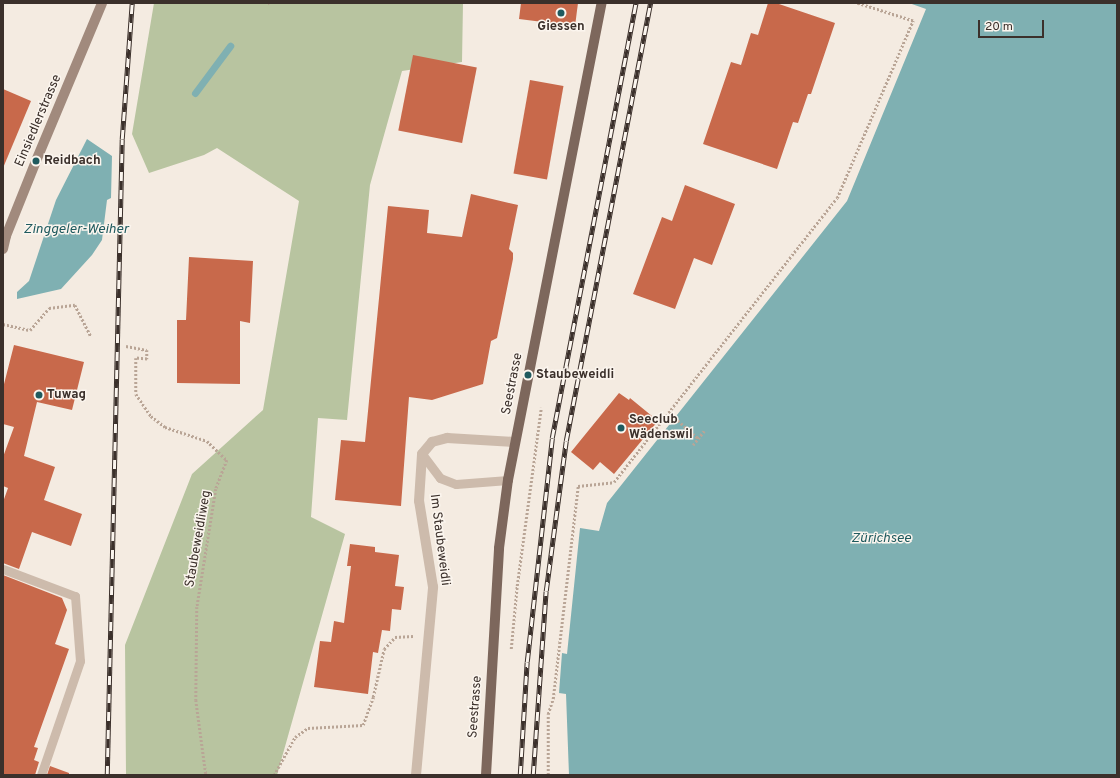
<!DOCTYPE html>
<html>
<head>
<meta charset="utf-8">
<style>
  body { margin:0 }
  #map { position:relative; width:1120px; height:778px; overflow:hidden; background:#f4ebe1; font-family:Overpass,sans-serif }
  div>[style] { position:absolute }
  .green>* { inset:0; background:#b8c4a0 }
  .water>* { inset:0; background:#7fb0b2 }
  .stream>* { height:7px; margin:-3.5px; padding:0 3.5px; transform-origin:3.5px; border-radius:3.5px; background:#7fb0b2 }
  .building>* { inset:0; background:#c8694b; transform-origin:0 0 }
  .path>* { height:2.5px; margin-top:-1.25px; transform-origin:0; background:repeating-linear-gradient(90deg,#b9a596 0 2px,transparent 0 4px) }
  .lane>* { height:9px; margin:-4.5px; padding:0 4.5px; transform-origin:4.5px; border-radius:4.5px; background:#cdbbac }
  .street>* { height:10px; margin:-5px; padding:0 5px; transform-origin:5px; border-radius:5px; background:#cdbbac }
  .secondary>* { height:10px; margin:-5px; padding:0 5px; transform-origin:5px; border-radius:5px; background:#a18a7d }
  .primary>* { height:10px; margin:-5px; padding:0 5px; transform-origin:5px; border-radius:5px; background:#7d675c }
  .rail>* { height:4.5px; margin-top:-2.25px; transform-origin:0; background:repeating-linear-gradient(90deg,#fbf5ee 0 9px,#3b302b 0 18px); box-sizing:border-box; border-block:1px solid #3b302b }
  .dots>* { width:11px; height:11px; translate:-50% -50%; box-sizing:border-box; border:2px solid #fbf5ee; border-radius:50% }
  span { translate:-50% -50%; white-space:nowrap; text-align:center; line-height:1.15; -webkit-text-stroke:3px #fbf5ee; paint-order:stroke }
  .poi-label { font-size:13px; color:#3b302b; font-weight:700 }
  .left { translate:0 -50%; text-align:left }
  .street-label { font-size:13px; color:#3b302b }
  .water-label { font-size:14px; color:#1f5a5e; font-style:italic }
  .frame { position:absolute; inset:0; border:4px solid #3b302b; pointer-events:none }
  .scale { position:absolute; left:978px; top:20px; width:66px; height:18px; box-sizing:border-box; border:2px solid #3b302b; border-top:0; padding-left:5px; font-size:12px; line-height:14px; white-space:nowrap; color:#3b302b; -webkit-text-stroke:3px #fbf5ee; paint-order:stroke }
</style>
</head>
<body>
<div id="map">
  <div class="green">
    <i style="clip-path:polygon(154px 3px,463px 3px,462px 62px,402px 71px,370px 185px,347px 420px,318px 418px,311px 517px,345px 534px,277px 775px,126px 775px,125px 645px,192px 474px,263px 410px,299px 201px,217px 148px,204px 155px,149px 173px,132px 134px)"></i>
  </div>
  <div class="water">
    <i style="clip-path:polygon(909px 3px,1117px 3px,1117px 775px,569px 775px,566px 694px,559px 693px,562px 653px,567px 654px,580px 528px,599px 531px,607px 503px,847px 201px,926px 9px)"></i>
    <i style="clip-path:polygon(87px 139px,112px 156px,111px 198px,107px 200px,102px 240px,92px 255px,61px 289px,17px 299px,17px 292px,29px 281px,56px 200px)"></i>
  </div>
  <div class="stream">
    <i style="left:195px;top:93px;width:59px;rotate:-53.3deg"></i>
  </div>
  <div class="building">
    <i style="clip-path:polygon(521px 3px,578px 3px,575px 26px,519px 19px)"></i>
    <i style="clip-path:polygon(768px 3px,776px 3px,835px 23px,811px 94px,808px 94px,798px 123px,793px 122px,777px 169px,703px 144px,731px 62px,741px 65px,751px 33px,758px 35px)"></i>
    <i style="left:413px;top:55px;width:65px;height:77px;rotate:11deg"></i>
    <i style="left:530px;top:80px;width:34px;height:95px;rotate:10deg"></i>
    <i style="clip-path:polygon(3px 89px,31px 101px,3px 168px)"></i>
    <i style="clip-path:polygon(685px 185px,735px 204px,712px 265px,694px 258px,675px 309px,633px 294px,662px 217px,672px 221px)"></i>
    <i style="clip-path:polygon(471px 194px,518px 205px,509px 249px,513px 253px,513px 259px,497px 338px,491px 341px,483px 384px,432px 400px,409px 397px,401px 506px,335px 500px,341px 440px,365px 442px,388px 206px,429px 210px,427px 233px,462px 237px)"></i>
    <i style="clip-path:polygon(189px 257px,253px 261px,250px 323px,240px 321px,240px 384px,177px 383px,177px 320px,186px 320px)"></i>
    <i style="clip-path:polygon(14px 345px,84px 362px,72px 410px,37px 402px,24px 456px,55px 467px,44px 500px,82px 514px,71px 546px,32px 532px,19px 569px,3px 563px,3px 502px,8px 488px,3px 486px,3px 457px,14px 427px,3px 424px,3px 388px)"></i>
    <i style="clip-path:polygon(619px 393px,629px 400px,630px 398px,658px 421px,614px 474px,600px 462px,593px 470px,571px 452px)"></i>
    <i style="clip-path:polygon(350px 544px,375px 547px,375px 552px,399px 555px,395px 586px,404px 587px,401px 610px,392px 609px,390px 631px,382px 630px,378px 653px,373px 652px,368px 694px,314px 687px,320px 641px,331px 642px,334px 621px,344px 623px,351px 566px,347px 566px)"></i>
    <i style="clip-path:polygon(3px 575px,62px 598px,67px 610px,55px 644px,69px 649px,34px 747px,38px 748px,34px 760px,39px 762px,35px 775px,3px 775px)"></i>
    <i style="clip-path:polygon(50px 766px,69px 773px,69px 775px,47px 775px)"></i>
  </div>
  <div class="path">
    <i style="left:269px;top:3px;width:1px;rotate:45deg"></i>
    <i style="left:3px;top:324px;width:28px;rotate:13deg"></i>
    <i style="left:30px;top:330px;width:29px;rotate:-49deg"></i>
    <i style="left:49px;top:308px;width:26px;rotate:-7deg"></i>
    <i style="left:75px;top:305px;width:35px;rotate:63deg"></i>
    <i style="left:126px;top:346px;width:21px;rotate:11deg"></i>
    <i style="left:147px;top:350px;width:9px;rotate:90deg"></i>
    <i style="left:147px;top:359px;width:11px;rotate:-175deg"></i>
    <i style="left:136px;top:358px;width:36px;rotate:90deg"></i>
    <i style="left:136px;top:394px;width:27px;rotate:56deg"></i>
    <i style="left:151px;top:416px;width:18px;rotate:38deg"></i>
    <i style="left:165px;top:427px;width:44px;rotate:18.4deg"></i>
    <i style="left:207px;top:441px;width:28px;rotate:44deg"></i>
    <i style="left:227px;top:460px;width:31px;rotate:111deg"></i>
    <i style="left:216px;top:489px;width:120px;rotate:99.1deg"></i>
    <i style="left:197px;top:607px;width:93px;rotate:90.6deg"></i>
    <i style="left:196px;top:700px;width:76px;rotate:82.4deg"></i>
    <i style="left:675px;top:418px;width:30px;rotate:41deg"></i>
    <i style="left:693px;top:445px;width:18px;rotate:-52deg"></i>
    <i style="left:511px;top:649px;width:63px;rotate:-84.6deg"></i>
    <i style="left:517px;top:586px;width:180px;rotate:-82.3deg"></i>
    <i style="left:274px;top:775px;width:43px;rotate:-61.1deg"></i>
    <i style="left:295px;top:737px;width:16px;rotate:-35deg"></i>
    <i style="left:308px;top:728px;width:55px;rotate:-3.1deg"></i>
    <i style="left:363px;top:725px;width:30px;rotate:-70deg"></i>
    <i style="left:373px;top:697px;width:49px;rotate:-77.1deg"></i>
    <i style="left:384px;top:649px;width:16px;rotate:-47deg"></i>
    <i style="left:395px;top:637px;width:18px;rotate:-3deg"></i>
    <i style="left:548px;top:775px;width:61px;rotate:-90deg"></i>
    <i style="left:548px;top:714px;width:16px;rotate:-72deg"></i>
    <i style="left:553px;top:699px;width:214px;rotate:-83.3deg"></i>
    <i style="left:578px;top:486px;width:36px;rotate:-6deg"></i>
    <i style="left:614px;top:482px;width:361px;rotate:-51.9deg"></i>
    <i style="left:837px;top:198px;width:193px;rotate:-66.8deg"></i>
    <i style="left:913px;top:21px;width:59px;rotate:-162.2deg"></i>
  </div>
  <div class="lane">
    <i style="left:422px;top:454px;width:30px;rotate:53deg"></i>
    <i style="left:440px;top:478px;width:17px;rotate:21deg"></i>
    <i style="left:456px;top:484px;width:52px;rotate:-4.4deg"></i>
    <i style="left:3px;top:569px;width:77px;rotate:20.6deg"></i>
    <i style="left:75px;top:596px;width:65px;rotate:85.6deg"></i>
    <i style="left:80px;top:661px;width:120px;rotate:108.9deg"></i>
  </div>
  <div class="street">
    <i style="left:416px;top:775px;width:189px;rotate:-84.8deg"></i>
    <i style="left:433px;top:587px;width:87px;rotate:-99.2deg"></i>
    <i style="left:419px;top:501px;width:47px;rotate:-86.3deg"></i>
    <i style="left:422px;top:454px;width:16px;rotate:-50deg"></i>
    <i style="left:432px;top:442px;width:16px;rotate:-15deg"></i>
    <i style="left:447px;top:438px;width:67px;rotate:3.4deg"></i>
  </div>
  <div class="secondary">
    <i style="left:3px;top:249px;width:13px;rotate:-77deg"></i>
    <i style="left:6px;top:236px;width:81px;rotate:-68.2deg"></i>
    <i style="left:36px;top:161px;width:171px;rotate:-67.3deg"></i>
  </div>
  <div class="primary">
    <i style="left:486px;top:775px;width:227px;rotate:-86.7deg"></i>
    <i style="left:499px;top:548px;width:69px;rotate:-82.5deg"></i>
    <i style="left:508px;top:480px;width:486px;rotate:-78.9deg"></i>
  </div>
  <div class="rail">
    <i style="left:107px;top:775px;width:636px;rotate:-88.65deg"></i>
    <i style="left:122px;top:139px;width:136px;rotate:-85.8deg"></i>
    <i style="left:520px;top:775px;width:113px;rotate:-86.5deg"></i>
    <i style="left:527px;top:662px;width:225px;rotate:-83.6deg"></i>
    <i style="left:552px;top:438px;width:443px;rotate:-79.1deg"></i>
    <i style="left:533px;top:775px;width:184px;rotate:-86deg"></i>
    <i style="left:546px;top:591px;width:151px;rotate:-82.4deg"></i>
    <i style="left:566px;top:441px;width:446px;rotate:-79.1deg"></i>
  </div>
  <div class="dots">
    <i style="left:561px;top:13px;background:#1f5a5e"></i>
    <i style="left:36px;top:161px;background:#1f5a5e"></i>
    <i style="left:528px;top:375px;background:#1f5a5e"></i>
    <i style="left:39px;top:395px;background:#1f5a5e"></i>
    <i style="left:621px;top:428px;background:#1f5a5e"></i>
  </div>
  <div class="poi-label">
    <span style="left:561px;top:27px">Giessen</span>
    <span class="left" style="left:44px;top:161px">Reidbach</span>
    <span class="left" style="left:536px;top:375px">Staubeweidli</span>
    <span class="left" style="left:47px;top:395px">Tuwag</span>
    <span class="left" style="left:629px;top:428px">Seeclub<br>Wädenswil</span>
  </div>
  <div class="street-label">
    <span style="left:39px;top:121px;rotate:-67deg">Einsiedlerstrasse</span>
    <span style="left:513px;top:384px;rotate:-79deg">Seestrasse</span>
    <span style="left:199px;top:539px;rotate:-80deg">Staubeweidliweg</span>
    <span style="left:439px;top:540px;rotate:83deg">Im Staubeweidli</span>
    <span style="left:476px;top:707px;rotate:-86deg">Seestrasse</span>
  </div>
  <div class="water-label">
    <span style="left:76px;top:230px">Zinggeler-Weiher</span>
    <span style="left:881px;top:539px">Zürichsee</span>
  </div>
  <div class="frame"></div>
  <div class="scale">20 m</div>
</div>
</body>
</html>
